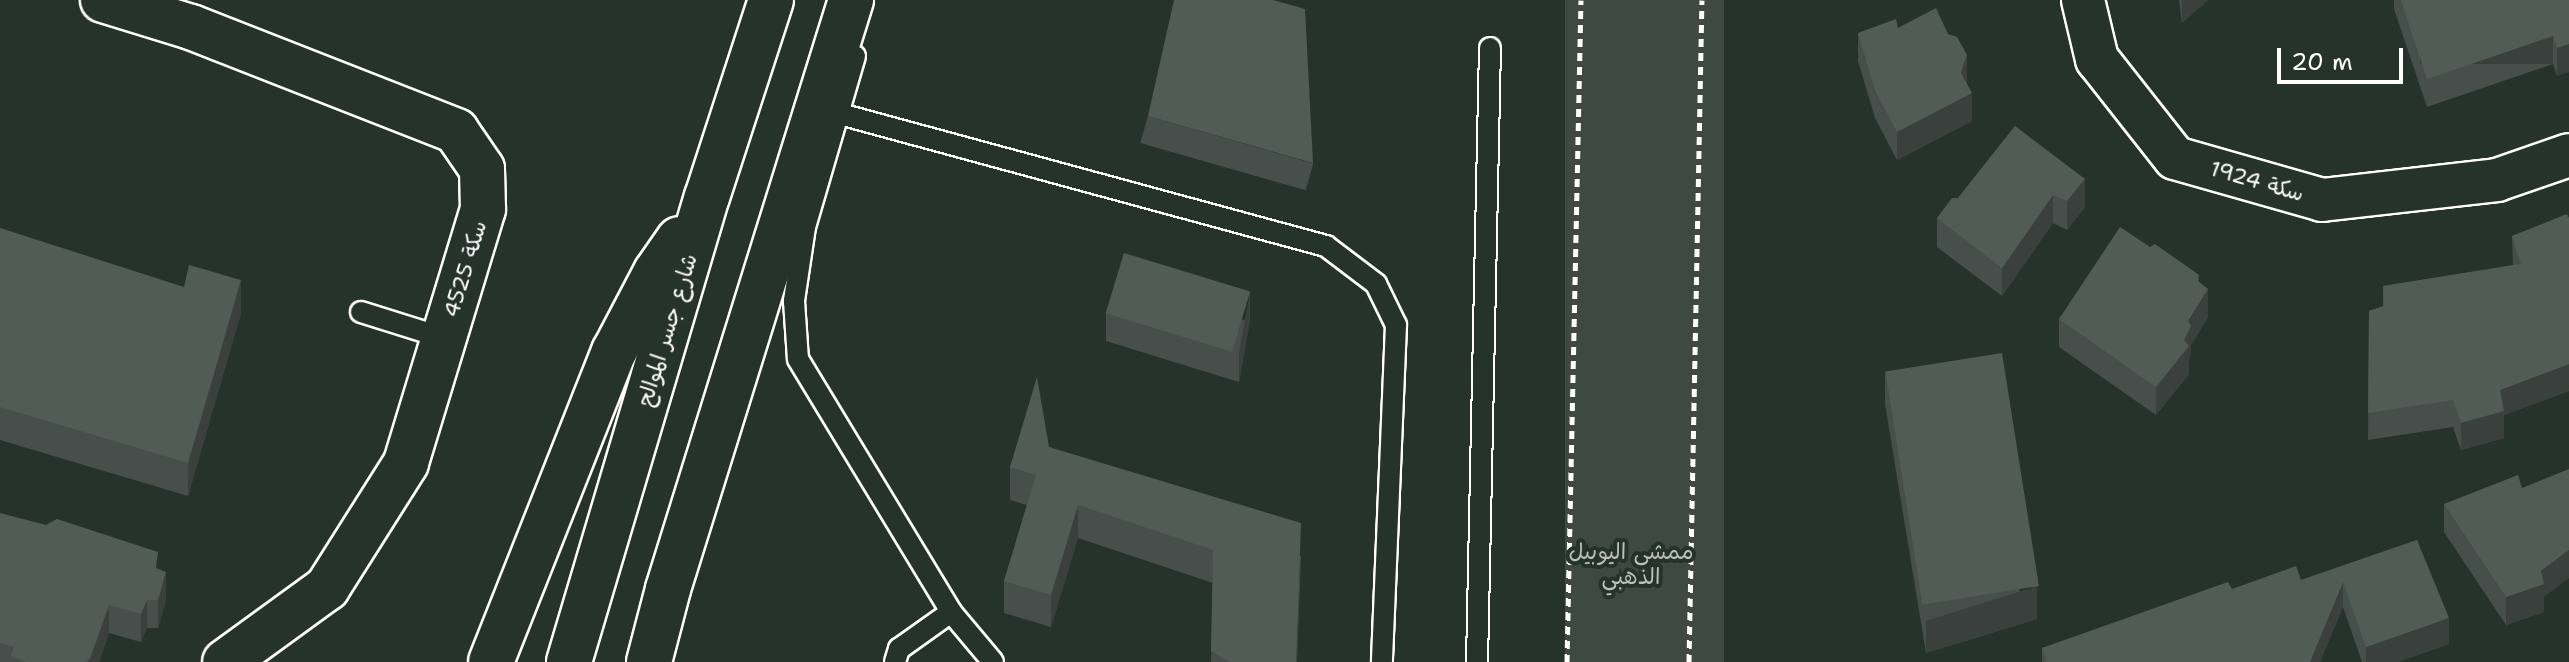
<!DOCTYPE html>
<html>
<head>
<meta charset="utf-8">
<style>
  body { margin:0 }
  #map { position:relative; width:2569px; height:662px; overflow:hidden; background:#26332d; font-family:"Shantell Sans","Playpen Sans Arabic",sans-serif }
  div>[style] { position:absolute }
  .green>* { inset:0; background:#3e4944; transform-origin:0 0 }
  .path>* { height:5px; margin-top:-2.5px; transform-origin:0; background:repeating-linear-gradient(90deg,#fff 0 8px,transparent 0 14px) }
  .roads { filter:drop-shadow(2px 0 #fff) drop-shadow(-2px 0 #fff) drop-shadow(0 2px #fff) drop-shadow(0 -2px #fff) }
  .lane>* { height:20px; margin:-10px; padding:0 10px; transform-origin:10px; border-radius:10px; background:#26332d }
  .street>* { height:42px; margin:-21px; padding:0 21px; transform-origin:21px; border-radius:21px; background:#26332d }
  .secondary>* { height:44px; margin:-22px; padding:0 22px; transform-origin:22px; border-radius:22px; background:#26332d }
  .primary>* { height:44px; margin:-22px; padding:0 22px; transform-origin:22px; border-radius:22px; background:#26332d }
  .wall>* { inset:0; background:#464f4b; transform-origin:0 0 }
  .shaded-wall>* { inset:0; background:#39403d; transform-origin:0 0 }
  .building>* { inset:0; background:#515c57; transform-origin:0 0 }
  span { translate:-50% -50%; white-space:nowrap; text-align:center; line-height:1.15; -webkit-text-stroke:8px #26332d; paint-order:stroke }
  .street-label { font-size:22px; color:#fff }
  .park-label { font-size:22px; color:#bbbfbe }
  .scale { position:absolute; left:2277px; top:48px; width:126px; height:36px; box-sizing:border-box; border:4px solid #fff; border-top:0; padding-left:10px; font-size:24px; line-height:28px; white-space:nowrap; color:#fff; -webkit-text-stroke:6px #26332d; paint-order:stroke }
</style>
</head>
<body>
<div id="map">
  <div class="green">
    <i style="left:1565px;top:0;width:159px;height:662px"></i>
  </div>
  <div class="path">
    <i style="left:1567px;top:662px;width:662px;rotate:-88.79deg"></i>
    <i style="left:1689px;top:662px;width:662px;rotate:-88.88deg"></i>
  </div>
  <div class="roads">
    <div class="lane">
      <i style="left:855px;top:56px;width:178px;rotate:106.3deg"></i>
      <i style="left:805px;top:227px;width:75px;rotate:98.5deg"></i>
      <i style="left:794px;top:301px;width:58px;rotate:86.1deg"></i>
      <i style="left:798px;top:359px;width:296px;rotate:58.8deg"></i>
      <i style="left:951px;top:612px;width:65px;rotate:50deg"></i>
      <i style="left:840px;top:114px;width:504px;rotate:15.2deg"></i>
      <i style="left:1326px;top:246px;width:63px;rotate:37.2deg"></i>
      <i style="left:1376px;top:284px;width:46px;rotate:64deg"></i>
      <i style="left:1396px;top:325px;width:337px;rotate:92.4deg"></i>
      <i style="left:361px;top:312px;width:87px;rotate:17.4deg"></i>
      <i style="left:895px;top:662px;width:14px;rotate:-73deg"></i>
      <i style="left:899px;top:649px;width:64px;rotate:-35.4deg"></i>
      <i style="left:1477px;top:662px;width:614px;rotate:-88.79deg"></i>
    </div>
    <div class="street">
      <i style="left:2083px;top:0;width:61px;rotate:76.7deg"></i>
      <i style="left:2097px;top:59px;width:126px;rotate:51.8deg"></i>
      <i style="left:2175px;top:158px;width:153px;rotate:15.9deg"></i>
      <i style="left:2322px;top:200px;width:176px;rotate:-6.5deg"></i>
      <i style="left:2497px;top:180px;width:76px;rotate:-19.1deg"></i>
    </div>
    <div class="secondary">
      <i style="left:103px;top:0;width:92px;rotate:17.1deg"></i>
      <i style="left:191px;top:27px;width:285px;rotate:21.4deg"></i>
      <i style="left:456px;top:131px;width:46px;rotate:55.6deg"></i>
      <i style="left:482px;top:169px;width:40px;rotate:88.6deg"></i>
      <i style="left:483px;top:209px;width:265px;rotate:106.9deg"></i>
      <i style="left:406px;top:463px;width:148px;rotate:122.3deg"></i>
      <i style="left:327px;top:588px;width:126px;rotate:144deg"></i>
    </div>
    <div class="primary">
      <i style="left:491px;top:662px;width:334px;rotate:-68.4deg"></i>
      <i style="left:614px;top:352px;width:90px;rotate:-62.3deg"></i>
      <i style="left:656px;top:272px;width:40px;rotate:-55.1deg"></i>
      <i style="left:569px;top:662px;width:485px;rotate:-73.5deg"></i>
      <i style="left:707px;top:197px;width:207px;rotate:-72deg"></i>
      <i style="left:649px;top:662px;width:75px;rotate:-75.4deg"></i>
      <i style="left:668px;top:589px;width:617px;rotate:-72.74deg"></i>
    </div>
  </div>
  <div class="wall">
    <i style="clip-path:polygon(2179px 0,2208px 0,2182px 23px)"></i>
    <i style="clip-path:polygon(2394px 0,2569px 0,2557px 76px,2553px 64px,2427px 107px,2394px 9px)"></i>
    <i style="clip-path:polygon(1898px 28px,1967px 83px,1972px 121px,1897px 160px,1875px 118px,1858px 61px,1858px 33px)"></i>
    <i style="left:1148px;top:116px;width:172px;height:28px;rotate:16deg"></i>
    <i style="clip-path:polygon(2015px 126px,2085px 207px,2067px 230px,2053px 223px,2002px 296px,1937px 247px,1937px 218px,1958px 198px)"></i>
    <i style="clip-path:polygon(2569px 218px,2569px 391px,2504px 415px,2504px 438px,2461px 450px,2453px 427px,2368px 440px,2369px 311px,2383px 306px,2383px 286px,2513px 265px,2512px 236px)"></i>
    <i style="clip-path:polygon(0 228px,241px 313px,188px 496px,0 440px)"></i>
    <i style="clip-path:polygon(2199px 283px,2208px 317px,2191px 345px,2191px 354px,2189px 358px,2189px 374px,2156px 415px,2059px 347px,2059px 319px)"></i>
    <i style="clip-path:polygon(1106px 313px,1250px 320px,1239px 382px,1106px 341px)"></i>
    <i style="clip-path:polygon(1885px 371px,2037px 619px,1926px 653px,1885px 404px)"></i>
    <i style="clip-path:polygon(1049px 447px,1301px 556px,1297px 662px,1211px 662px,1213px 583px,1078px 538px,1051px 627px,1004px 613px,1004px 581px,1027px 505px,1010px 500px,1010px 467px)"></i>
    <i style="clip-path:polygon(2444px 504px,2544px 597px,2544px 612px,2506px 625px,2444px 532px)"></i>
    <i style="clip-path:polygon(0 513px,158px 569px,166px 600px,158px 628px,147px 628px,141px 642px,109px 633px,99px 662px,0 662px)"></i>
    <i style="clip-path:polygon(2417px 540px,2449px 644px,2398px 662px,2362px 662px,2343px 607px,2320px 662px,2042px 662px,2042px 648px,2232px 589px,2301px 580px)"></i>
  </div>
  <div class="shaded-wall">
    <i style="clip-path:polygon(2182px 0,2208px 0,2182px 23px)"></i>
    <i style="left:2553px;top:36px;width:28px;height:133px;rotate:90deg"></i>
    <i style="clip-path:polygon(2569px 44px,2569px 72px,2557px 76px,2557px 48px)"></i>
    <i style="clip-path:polygon(1967px 55px,1967px 84px,1972px 93px,1972px 121px,1897px 160px,1897px 132px,1961px 73px)"></i>
    <i style="clip-path:polygon(2085px 179px,2085px 207px,2067px 230px,2067px 201px)"></i>
    <i style="clip-path:polygon(2053px 195px,2053px 223px,2002px 296px,2002px 268px)"></i>
    <i style="clip-path:polygon(2199px 275px,2199px 302px,2208px 289px,2208px 317px,2191px 345px,2191px 354px,2189px 358px,2189px 374px,2156px 415px,2156px 387px,2184px 340px)"></i>
    <i style="clip-path:polygon(241px 280px,241px 313px,188px 496px,188px 463px)"></i>
    <i style="clip-path:polygon(1250px 292px,1250px 320px,1239px 382px,1239px 353px)"></i>
    <i style="clip-path:polygon(2569px 364px,2569px 391px,2504px 415px,2504px 438px,2461px 450px,2461px 423px,2500px 390px)"></i>
    <i style="clip-path:polygon(1078px 505px,1078px 538px,1051px 627px,1051px 595px)"></i>
    <i style="clip-path:polygon(1301px 523px,1297px 662px,1296px 662px)"></i>
    <i style="clip-path:polygon(2569px 550px,2569px 578px,2544px 597px,2544px 612px,2506px 625px,2506px 597px)"></i>
    <i style="clip-path:polygon(166px 572px,166px 600px,158px 628px,158px 600px)"></i>
    <i style="clip-path:polygon(2343px 582px,2343px 607px,2320px 662px,2310px 662px)"></i>
    <i style="clip-path:polygon(2037px 586px,2037px 619px,1926px 653px,1926px 621px)"></i>
    <i style="clip-path:polygon(147px 600px,147px 628px,141px 642px,141px 614px)"></i>
    <i style="clip-path:polygon(109px 605px,109px 633px,99px 662px,86px 662px)"></i>
    <i style="clip-path:polygon(2449px 618px,2449px 644px,2398px 662px,2366px 662px,2366px 647px)"></i>
  </div>
  <div class="building">
    <i style="clip-path:polygon(1174px 0,1273px 0,1305px 9px,1313px 163px,1148px 116px)"></i>
    <i style="clip-path:polygon(2401px 0,2569px 0,2569px 44px,2557px 48px,2553px 36px,2427px 79px)"></i>
    <i style="clip-path:polygon(1936px 8px,1948px 34px,1957px 37px,1967px 55px,1961px 73px,1972px 93px,1897px 132px,1875px 90px,1858px 33px,1896px 19px,1898px 28px)"></i>
    <i style="clip-path:polygon(2015px 126px,2085px 179px,2067px 201px,2053px 195px,2002px 268px,1937px 218px,1952px 198px,1958px 198px)"></i>
    <i style="clip-path:polygon(2567px 214px,2569px 218px,2569px 364px,2500px 390px,2504px 411px,2461px 423px,2453px 400px,2368px 413px,2369px 311px,2384px 306px,2383px 286px,2521px 264px,2512px 236px)"></i>
    <i style="clip-path:polygon(2120px 227px,2150px 247px,2155px 244px,2199px 275px,2198px 281px,2208px 289px,2188px 321px,2191px 326px,2184px 340px,2189px 346px,2156px 387px,2059px 319px)"></i>
    <i style="clip-path:polygon(0 228px,184px 287px,189px 265px,241px 280px,188px 463px,0 407px)"></i>
    <i style="left:1124px;top:253px;width:132px;height:63px;rotate:17deg"></i>
    <i style="left:2002px;top:353px;width:236px;height:118px;rotate:81deg"></i>
    <i style="clip-path:polygon(1037px 377px,1049px 447px,1301px 523px,1296px 662px,1230px 662px,1211px 651px,1213px 550px,1078px 505px,1051px 595px,1004px 581px,1036px 475px,1010px 467px)"></i>
    <i style="clip-path:polygon(2569px 469px,2569px 550px,2541px 571px,2544px 584px,2506px 597px,2444px 504px,2518px 475px,2522px 488px)"></i>
    <i style="clip-path:polygon(0 513px,46px 525px,57px 519px,158px 552px,156px 568px,166px 572px,158px 600px,147px 600px,141px 614px,109px 605px,90px 659px,86px 662px,26px 662px,11px 656px,14px 647px,0 643px)"></i>
    <i style="clip-path:polygon(2417px 540px,2449px 618px,2366px 647px,2343px 582px,2310px 662px,2047px 662px,2042px 648px,2228px 582px,2232px 589px,2296px 566px,2301px 580px)"></i>
  </div>
  <div class="street-label">
    <span style="left:2257px;top:181px;rotate:16deg">سكة 1924</span>
    <span style="left:465px;top:269px;rotate:-73deg">سكة 4525</span>
    <span style="left:667px;top:330px;rotate:-73deg">شارع جسر الموالح</span>
  </div>
  <div class="park-label">
    <span style="left:1631px;top:564px">ممشى اليوبيل<br>الذهبي</span>
  </div>
  <div class="scale">20 m</div>
</div>
</body>
</html>
